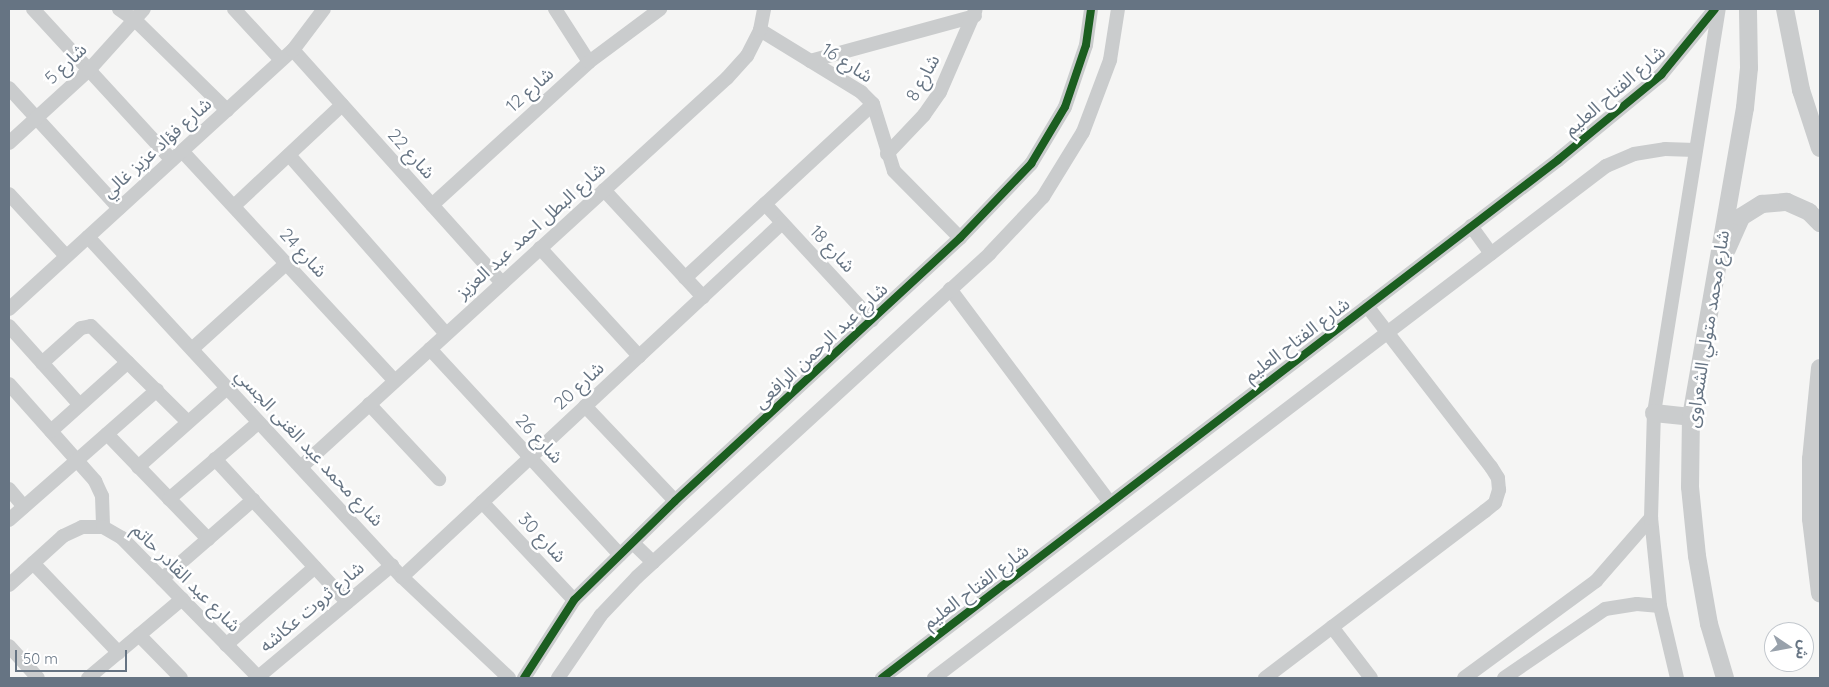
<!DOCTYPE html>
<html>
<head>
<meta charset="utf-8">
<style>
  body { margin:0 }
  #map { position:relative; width:1829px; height:687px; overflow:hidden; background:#f5f5f4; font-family:Quicksand,"Noto Sans Arabic",sans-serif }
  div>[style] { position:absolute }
  .minor>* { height:14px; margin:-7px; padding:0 7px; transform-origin:7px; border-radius:7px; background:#cacccd }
  .tertiary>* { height:18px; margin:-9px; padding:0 9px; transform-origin:9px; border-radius:9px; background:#cacccd }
  .cycleway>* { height:8px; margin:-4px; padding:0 4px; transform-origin:4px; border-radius:4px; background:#1b5e20 }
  span { translate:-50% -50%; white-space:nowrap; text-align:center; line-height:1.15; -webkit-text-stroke:5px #fff; paint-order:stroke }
  .street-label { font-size:18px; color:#667483 }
  .frame { position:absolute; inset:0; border:10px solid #667483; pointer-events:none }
  .north { position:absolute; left:1764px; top:622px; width:50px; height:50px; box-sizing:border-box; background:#fff; border:1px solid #c2c7cd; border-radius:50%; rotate:102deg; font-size:14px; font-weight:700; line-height:20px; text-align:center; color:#667483 }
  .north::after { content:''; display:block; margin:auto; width:18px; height:22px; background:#98a1ab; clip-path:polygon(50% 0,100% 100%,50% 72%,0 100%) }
  .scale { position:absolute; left:15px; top:650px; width:112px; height:22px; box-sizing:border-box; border:2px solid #667483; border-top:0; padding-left:6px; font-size:15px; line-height:18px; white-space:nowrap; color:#667483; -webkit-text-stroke:4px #fff; paint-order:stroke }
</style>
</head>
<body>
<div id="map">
  <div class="minor">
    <i style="left:33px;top:9px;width:205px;rotate:47.4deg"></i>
    <i style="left:119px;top:9px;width:19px;rotate:35deg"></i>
    <i style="left:135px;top:20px;width:129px;rotate:44.4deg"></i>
    <i style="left:234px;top:9px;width:69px;rotate:47.3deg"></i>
    <i style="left:555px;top:9px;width:63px;rotate:57.3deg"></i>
    <i style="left:760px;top:30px;width:119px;rotate:31.5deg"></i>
    <i style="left:861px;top:92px;width:17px;rotate:45deg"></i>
    <i style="left:873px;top:104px;width:70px;rotate:72.6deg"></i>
    <i style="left:894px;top:171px;width:94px;rotate:45.4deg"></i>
    <i style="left:293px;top:50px;width:313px;rotate:48.1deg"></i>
    <i style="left:810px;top:61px;width:171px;rotate:-15.3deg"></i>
    <i style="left:9px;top:88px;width:163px;rotate:47.5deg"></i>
    <i style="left:9px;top:143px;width:108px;rotate:-42.4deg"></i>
    <i style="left:89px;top:70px;width:82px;rotate:-48deg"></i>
    <i style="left:182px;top:151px;width:313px;rotate:47.2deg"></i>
    <i style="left:887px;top:154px;width:54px;rotate:-46.5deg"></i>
    <i style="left:924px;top:115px;width:28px;rotate:-55deg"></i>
    <i style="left:940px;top:92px;width:90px;rotate:-66.6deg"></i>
    <i style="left:289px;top:155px;width:238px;rotate:48.7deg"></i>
    <i style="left:604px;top:190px;width:146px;rotate:47.2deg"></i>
    <i style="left:9px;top:194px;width:84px;rotate:47.4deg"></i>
    <i style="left:765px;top:204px;width:158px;rotate:47.3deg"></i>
    <i style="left:432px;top:205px;width:212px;rotate:-42.3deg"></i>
    <i style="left:589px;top:62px;width:89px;rotate:-36.7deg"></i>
    <i style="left:234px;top:206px;width:148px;rotate:-43.1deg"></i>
    <i style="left:1471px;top:226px;width:34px;rotate:54deg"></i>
    <i style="left:88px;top:237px;width:463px;rotate:47.3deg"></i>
    <i style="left:402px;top:577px;width:147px;rotate:43.3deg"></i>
    <i style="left:540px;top:248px;width:147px;rotate:47.5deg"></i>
    <i style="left:685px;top:278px;width:256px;rotate:-42.8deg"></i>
    <i style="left:950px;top:289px;width:267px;rotate:53.2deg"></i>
    <i style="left:9px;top:309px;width:384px;rotate:-42.4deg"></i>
    <i style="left:293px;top:50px;width:51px;rotate:-52.9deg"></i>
    <i style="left:9px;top:326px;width:106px;rotate:48.1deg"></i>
    <i style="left:192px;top:349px;width:128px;rotate:-42.2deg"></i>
    <i style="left:430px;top:349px;width:280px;rotate:47.3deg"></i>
    <i style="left:42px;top:363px;width:52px;rotate:-41.9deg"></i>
    <i style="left:81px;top:328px;width:10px;rotate:-11deg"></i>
    <i style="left:91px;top:326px;width:136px;rotate:44.7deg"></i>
    <i style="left:9px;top:384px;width:130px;rotate:48.4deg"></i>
    <i style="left:95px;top:481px;width:17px;rotate:65deg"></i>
    <i style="left:102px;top:496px;width:31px;rotate:88deg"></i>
    <i style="left:369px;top:404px;width:103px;rotate:47deg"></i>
    <i style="left:585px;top:406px;width:131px;rotate:46.5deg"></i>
    <i style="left:51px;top:431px;width:103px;rotate:-41.9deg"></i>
    <i style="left:107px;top:434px;width:146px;rotate:46.1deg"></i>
    <i style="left:215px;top:459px;width:195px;rotate:47.3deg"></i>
    <i style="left:138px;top:467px;width:119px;rotate:-41.6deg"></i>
    <i style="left:301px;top:467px;width:577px;rotate:-42.4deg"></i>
    <i style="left:727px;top:78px;width:30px;rotate:-48deg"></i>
    <i style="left:747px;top:56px;width:29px;rotate:-63deg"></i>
    <i style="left:760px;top:30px;width:21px;rotate:-79deg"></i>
    <i style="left:9px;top:489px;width:23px;rotate:50deg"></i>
    <i style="left:169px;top:499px;width:118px;rotate:-40.5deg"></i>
    <i style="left:482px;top:502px;width:134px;rotate:46.8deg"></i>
    <i style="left:9px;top:520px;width:197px;rotate:-41.3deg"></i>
    <i style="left:633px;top:543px;width:28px;rotate:44deg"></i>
    <i style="left:33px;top:563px;width:124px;rotate:46.3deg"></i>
    <i style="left:402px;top:577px;width:519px;rotate:-42.97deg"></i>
    <i style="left:162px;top:579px;width:121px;rotate:-41deg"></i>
    <i style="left:9px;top:585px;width:73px;rotate:-42.2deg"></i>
    <i style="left:63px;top:536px;width:21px;rotate:-25deg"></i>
    <i style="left:82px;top:527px;width:21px"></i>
    <i style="left:103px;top:527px;width:22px;rotate:30deg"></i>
    <i style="left:122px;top:538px;width:194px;rotate:45.6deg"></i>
    <i style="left:1332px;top:627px;width:64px;rotate:52.6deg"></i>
    <i style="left:139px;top:635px;width:60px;rotate:45.7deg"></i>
    <i style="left:226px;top:645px;width:118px;rotate:-41.2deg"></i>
    <i style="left:9px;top:646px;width:43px;rotate:47.8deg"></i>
    <i style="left:88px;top:678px;width:123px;rotate:-40deg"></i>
    <i style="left:257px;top:678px;width:176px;rotate:-39.9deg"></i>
    <i style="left:524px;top:678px;width:93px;rotate:-57.3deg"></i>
    <i style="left:574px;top:600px;width:141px;rotate:-44.4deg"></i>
    <i style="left:675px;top:501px;width:388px;rotate:-42.7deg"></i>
    <i style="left:960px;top:238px;width:103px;rotate:-46.2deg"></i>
    <i style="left:1031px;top:164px;width:66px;rotate:-59.2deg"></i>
    <i style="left:1065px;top:107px;width:65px;rotate:-71.3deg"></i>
    <i style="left:1086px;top:45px;width:36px;rotate:-82deg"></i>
    <i style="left:558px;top:678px;width:76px;rotate:-55.7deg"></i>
    <i style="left:601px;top:615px;width:52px;rotate:-46.5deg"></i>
    <i style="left:637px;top:577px;width:479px;rotate:-42.5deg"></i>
    <i style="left:990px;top:253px;width:77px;rotate:-46.6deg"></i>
    <i style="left:1043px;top:197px;width:76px;rotate:-58.4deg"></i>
    <i style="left:1083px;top:132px;width:77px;rotate:-69.4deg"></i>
    <i style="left:1110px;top:60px;width:52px;rotate:-81.1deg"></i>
    <i style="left:882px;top:678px;width:852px;rotate:-37.46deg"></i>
    <i style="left:1558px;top:160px;width:134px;rotate:-39.5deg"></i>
    <i style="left:1661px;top:75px;width:85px;rotate:-50.7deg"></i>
    <i style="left:934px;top:678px;width:845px;rotate:-37.3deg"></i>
    <i style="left:1606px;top:166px;width:30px;rotate:-23deg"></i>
    <i style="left:1634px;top:154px;width:31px;rotate:-9deg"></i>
    <i style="left:1665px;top:149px;width:30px;rotate:2deg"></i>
    <i style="left:1265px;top:678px;width:276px;rotate:-37.2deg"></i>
    <i style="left:1485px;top:511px;width:13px;rotate:-39deg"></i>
    <i style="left:1495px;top:503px;width:14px;rotate:-73deg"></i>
    <i style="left:1499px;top:490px;width:12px;rotate:-95deg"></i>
    <i style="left:1498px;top:478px;width:13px;rotate:-122deg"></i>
    <i style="left:1491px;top:467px;width:203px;rotate:-127.6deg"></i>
    <i style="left:1464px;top:678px;width:164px;rotate:-36.3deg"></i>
    <i style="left:1596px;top:581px;width:84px;rotate:-48.9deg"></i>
    <i style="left:1504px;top:678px;width:122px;rotate:-34.3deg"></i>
    <i style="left:1605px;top:609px;width:32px;rotate:-9deg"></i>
    <i style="left:1637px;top:604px;width:23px;rotate:5deg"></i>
    <i style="left:1677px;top:678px;width:74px;rotate:-103.3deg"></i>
    <i style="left:1660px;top:606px;width:88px;rotate:-95.8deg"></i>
    <i style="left:1651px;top:518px;width:105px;rotate:-88.4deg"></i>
    <i style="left:1654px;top:413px;width:409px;rotate:-80.9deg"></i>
  </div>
  <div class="tertiary">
    <i style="left:1785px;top:9px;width:83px;rotate:78.8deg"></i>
    <i style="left:1801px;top:90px;width:61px;rotate:71.9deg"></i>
    <i style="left:1727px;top:249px;width:35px;rotate:-66deg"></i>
    <i style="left:1741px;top:217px;width:25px;rotate:-32deg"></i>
    <i style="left:1762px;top:204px;width:25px;rotate:-5deg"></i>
    <i style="left:1787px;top:202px;width:24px;rotate:24deg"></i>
    <i style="left:1809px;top:212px;width:16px;rotate:45deg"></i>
    <i style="left:1820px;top:368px;width:91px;rotate:95.6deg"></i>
    <i style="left:1811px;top:459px;width:60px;rotate:90deg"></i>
    <i style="left:1811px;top:519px;width:75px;rotate:83.1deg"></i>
    <i style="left:1654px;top:413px;width:37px;rotate:6deg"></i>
    <i style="left:1725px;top:678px;width:56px;rotate:-106.5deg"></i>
    <i style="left:1709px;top:624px;width:69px;rotate:-100deg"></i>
    <i style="left:1697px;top:556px;width:69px;rotate:-95.8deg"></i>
    <i style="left:1690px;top:487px;width:70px;rotate:-89.2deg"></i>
    <i style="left:1691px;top:417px;width:314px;rotate:-80.1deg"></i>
    <i style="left:1745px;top:108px;width:40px;rotate:-84.3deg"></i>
    <i style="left:1749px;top:68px;width:59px;rotate:-91deg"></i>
  </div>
  <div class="cycleway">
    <i style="left:524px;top:678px;width:93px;rotate:-57.3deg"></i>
    <i style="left:574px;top:600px;width:141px;rotate:-44.4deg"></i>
    <i style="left:675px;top:501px;width:388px;rotate:-42.7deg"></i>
    <i style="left:960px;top:238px;width:103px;rotate:-46.2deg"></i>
    <i style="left:1031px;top:164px;width:66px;rotate:-59.2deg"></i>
    <i style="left:1065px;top:107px;width:65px;rotate:-71.3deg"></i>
    <i style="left:1086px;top:45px;width:36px;rotate:-82deg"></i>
    <i style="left:882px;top:678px;width:852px;rotate:-37.46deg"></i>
    <i style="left:1558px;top:160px;width:134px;rotate:-39.5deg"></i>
    <i style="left:1661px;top:75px;width:85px;rotate:-50.7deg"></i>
  </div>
  <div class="street-label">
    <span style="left:847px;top:63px;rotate:33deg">شارع 16</span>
    <span style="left:66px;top:64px;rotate:-44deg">شارع 5</span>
    <span style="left:923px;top:78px;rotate:-61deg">شارع 8</span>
    <span style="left:530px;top:90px;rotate:-42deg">شارع 12</span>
    <span style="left:1615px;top:91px;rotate:-41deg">شارع الفتاح العليم</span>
    <span style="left:157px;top:148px;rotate:-42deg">شارع فؤاد عزيز غالي</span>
    <span style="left:411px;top:154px;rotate:48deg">شارع 22</span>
    <span style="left:531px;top:231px;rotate:-42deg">شارع البطل احمد عبد العزيز</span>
    <span style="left:832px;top:249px;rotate:47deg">شارع 18</span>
    <span style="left:303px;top:253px;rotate:47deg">شارع 24</span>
    <span style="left:1708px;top:329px;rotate:-81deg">شارع محمد متولي الشعراوى</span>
    <span style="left:1297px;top:340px;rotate:-37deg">شارع الفتاح العليم</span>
    <span style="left:821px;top:346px;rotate:-43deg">شارع عبد الرحمن الرافعى</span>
    <span style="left:579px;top:386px;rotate:-43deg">شارع 20</span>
    <span style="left:539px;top:439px;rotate:47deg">شارع 26</span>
    <span style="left:309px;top:448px;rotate:47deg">شارع محمد عبد الغنى الجسي</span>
    <span style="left:542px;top:538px;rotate:47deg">شارع 30</span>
    <span style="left:186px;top:578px;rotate:45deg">شارع عبد القادر حاتم</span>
    <span style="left:976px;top:587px;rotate:-37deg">شارع الفتاح العليم</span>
    <span style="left:312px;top:607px;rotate:-40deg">شارع ثروت عكاشه</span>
  </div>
  <div class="frame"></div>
  <div class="north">ش</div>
  <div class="scale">50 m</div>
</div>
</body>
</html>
